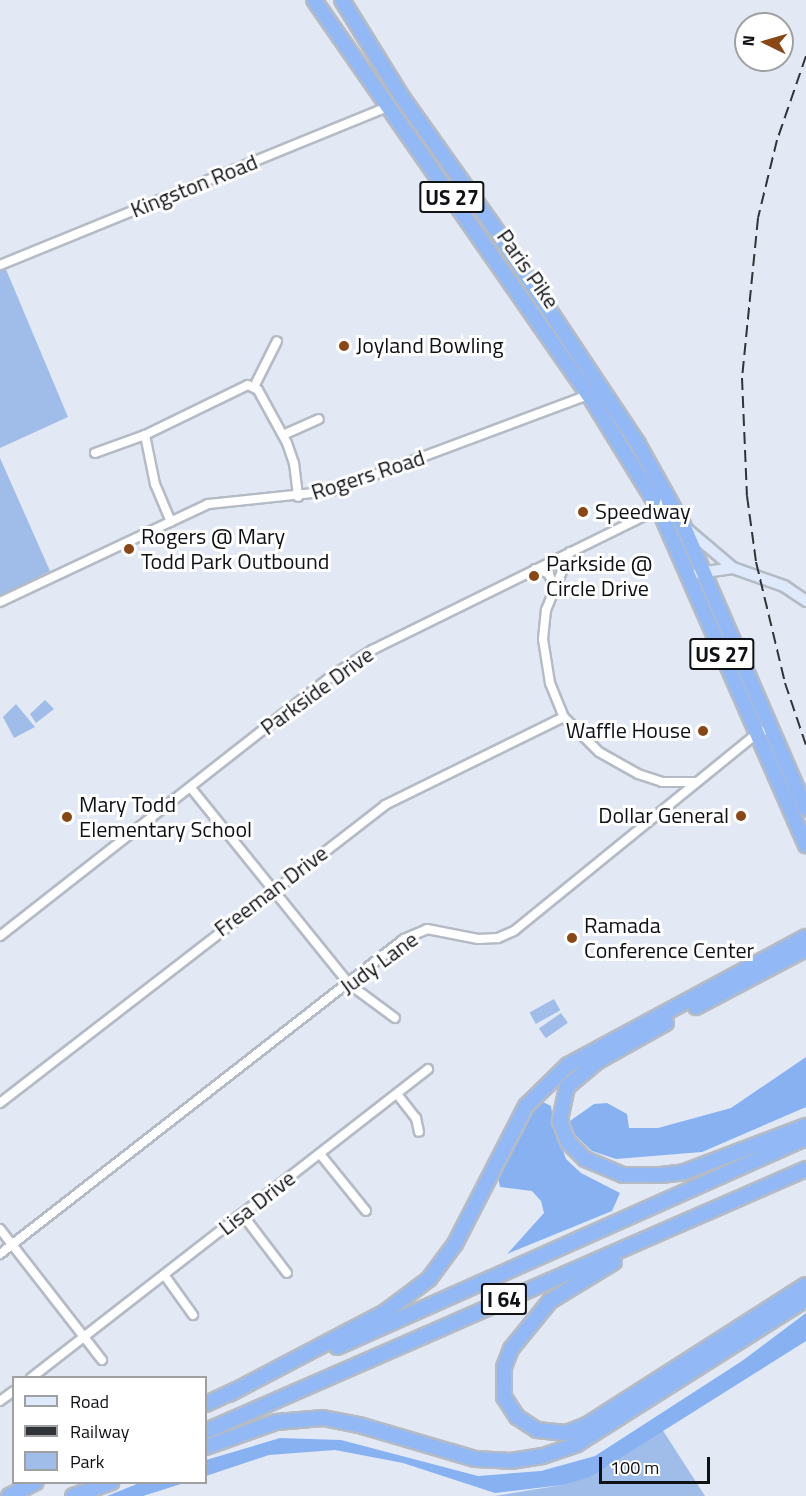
<!DOCTYPE html>
<html>
<head>
<meta charset="utf-8">
<style>
  body { margin:0 }
  #map { position:relative; width:806px; height:1496px; overflow:hidden; background:#e2e9f4; font-family:"Titillium Web",sans-serif }
  div>[style] { position:absolute }
  .green>* { inset:0; background:#a0bce9; transform-origin:0 0 }
  .forest>* { inset:0; background:#88b1f1 }
  .roads { filter:drop-shadow(2px 0 #b5bbc5) drop-shadow(-2px 0 #b5bbc5) drop-shadow(0 2px #b5bbc5) drop-shadow(0 -2px #b5bbc5) }
  .street>* { height:8px; margin:-4px; padding:0 4px; transform-origin:4px; border-radius:4px; background:#fff }
  .secondary>* { height:10px; margin:-5px; padding:0 5px; transform-origin:5px; border-radius:5px; background:#deeafc }
  .highway>* { height:14px; margin:-7px; padding:0 7px; transform-origin:7px; border-radius:7px; background:#92b8f5 }
  .rail>* { height:2px; margin-top:-1px; transform-origin:0; background:repeating-linear-gradient(90deg,#303338 0 12px,transparent 0 18px) }
  .dots>* { width:16px; height:16px; translate:-50% -50%; box-sizing:border-box; border:3px solid #fff; border-radius:50% }
  span { translate:-50% -50%; white-space:nowrap; text-align:center; line-height:1.15; -webkit-text-stroke:6px #fff; paint-order:stroke }
  .shield-label span { padding:2px 4px; background:#fff; border:2px solid; border-radius:4px; -webkit-text-stroke-width:0 }
  .shield-label { font-size:21px; color:#0f1115; font-weight:700 }
  .street-label { font-size:22px; color:#0f1115 }
  .poi-label { font-size:22px; color:#0f1115 }
  .left { translate:0 -50%; text-align:left }
  .right { translate:-100% -50%; text-align:right }
  .legend { position:absolute; left:12px; top:1376px; width:195px; height:108px; box-sizing:border-box; background:#fff; border:2px solid #9fa0a1; margin:0; padding:8px 10px; list-style:none; font-size:18px; color:#0f1115 }
  .legend li { display:flex; align-items:center; gap:12px; height:30px }
  .legend b { width:30px; border:2px solid #9fa0a1 }
  .north { position:absolute; left:734px; top:12px; width:60px; height:60px; box-sizing:border-box; background:#fff; border:2px solid #9fa0a1; border-radius:50%; rotate:275deg; font-size:16px; font-weight:700; line-height:24px; text-align:center; color:#0f1115 }
  .north::after { content:''; display:block; margin:auto; width:21px; height:27px; background:#894716; clip-path:polygon(50% 0,100% 100%,50% 72%,0 100%) }
  .scale { position:absolute; left:599px; top:1457px; width:111px; height:27px; box-sizing:border-box; border:3px solid #0f1115; border-top:0; padding-left:8px; font-size:18px; line-height:21px; white-space:nowrap; color:#0f1115; -webkit-text-stroke:4px #fff; paint-order:stroke }
</style>
</head>
<body>
<div id="map">
  <div class="green">
    <i style="clip-path:polygon(5px 267px,68px 417px,0 448px,0 269px)"></i>
    <i style="clip-path:polygon(0 458px,50px 571px,0 596px)"></i>
    <i style="clip-path:polygon(45px 700px,54px 709px,36px 723px,30px 714px)"></i>
    <i style="clip-path:polygon(16px 704px,35px 727px,14px 738px,3px 717px)"></i>
    <i style="left:554px;top:999px;width:13px;height:28px;rotate:61deg"></i>
    <i style="left:561px;top:1013px;width:12px;height:27px;rotate:55deg"></i>
    <i style="clip-path:polygon(662px 1429px,705px 1496px,495px 1496px,562px 1485px)"></i>
  </div>
  <div class="forest">
    <i style="clip-path:polygon(806px 1057px,806px 1107px,702px 1152px,616px 1159px,592px 1151px,574px 1134px,570px 1121px,594px 1104px,607px 1103px,627px 1114px,629px 1128px,658px 1128px,731px 1108px)"></i>
    <i style="clip-path:polygon(539px 1100px,551px 1106px,554px 1126px,566px 1159px,581px 1173px,620px 1193px,612px 1211px,507px 1254px,544px 1213px,541px 1201px,532px 1191px,500px 1187px,498px 1177px)"></i>
    <i style="clip-path:polygon(806px 1313px,806px 1341px,590px 1477px,562px 1485px,495px 1493px,403px 1463px,335px 1450px,269px 1455px,206px 1476px,206px 1460px,280px 1438px,341px 1440px,478px 1476px,541px 1471px,595px 1456px,742px 1361px)"></i>
    <i style="clip-path:polygon(142px 1482px,184px 1482px,184px 1483px,143px 1496px,107px 1496px)"></i>
  </div>
  <div class="roads">
    <div class="street">
      <i style="left:0;top:265px;width:419px;rotate:-22.2deg"></i>
      <i style="left:254px;top:387px;width:51px;rotate:-63.4deg"></i>
      <i style="left:145px;top:435px;width:50px;rotate:78.5deg"></i>
      <i style="left:155px;top:484px;width:41px;rotate:67.2deg"></i>
      <i style="left:283px;top:435px;width:39px;rotate:-24deg"></i>
      <i style="left:95px;top:453px;width:53px;rotate:-19.8deg"></i>
      <i style="left:145px;top:435px;width:114px;rotate:-25.9deg"></i>
      <i style="left:248px;top:385px;width:11px;rotate:27deg"></i>
      <i style="left:258px;top:390px;width:60px;rotate:61.3deg"></i>
      <i style="left:287px;top:443px;width:21px;rotate:71deg"></i>
      <i style="left:294px;top:463px;width:34px;rotate:83deg"></i>
      <i style="left:570px;top:552px;width:63px;rotate:112.5deg"></i>
      <i style="left:546px;top:610px;width:29px;rotate:96deg"></i>
      <i style="left:543px;top:639px;width:45px;rotate:81deg"></i>
      <i style="left:550px;top:683px;width:37px;rotate:68deg"></i>
      <i style="left:564px;top:717px;width:49px;rotate:45deg"></i>
      <i style="left:599px;top:752px;width:45px;rotate:29.4deg"></i>
      <i style="left:638px;top:774px;width:25px;rotate:18deg"></i>
      <i style="left:662px;top:782px;width:32px"></i>
      <i style="left:535px;top:569px;width:14px;rotate:17deg"></i>
      <i style="left:548px;top:573px;width:13px;rotate:63deg"></i>
      <i style="left:0;top:602px;width:230px;rotate:-25.2deg"></i>
      <i style="left:208px;top:504px;width:124px;rotate:-6deg"></i>
      <i style="left:331px;top:491px;width:278px;rotate:-20.5deg"></i>
      <i style="left:191px;top:788px;width:252px;rotate:51.1deg"></i>
      <i style="left:349px;top:984px;width:57px;rotate:36.5deg"></i>
      <i style="left:0;top:936px;width:420px;rotate:-38.1deg"></i>
      <i style="left:330px;top:677px;width:50px;rotate:-32.7deg"></i>
      <i style="left:372px;top:650px;width:321px;rotate:-26.2deg"></i>
      <i style="left:397px;top:1094px;width:31px;rotate:52deg"></i>
      <i style="left:416px;top:1118px;width:14px;rotate:78deg"></i>
      <i style="left:0;top:1103px;width:487px;rotate:-37.7deg"></i>
      <i style="left:385px;top:805px;width:199px;rotate:-26.2deg"></i>
      <i style="left:320px;top:1154px;width:73px;rotate:51.1deg"></i>
      <i style="left:242px;top:1214px;width:74px;rotate:52.7deg"></i>
      <i style="left:0;top:1229px;width:166px;rotate:52.1deg"></i>
      <i style="left:0;top:1254px;width:512px;rotate:-37.94deg"></i>
      <i style="left:404px;top:939px;width:25px;rotate:-23deg"></i>
      <i style="left:427px;top:929px;width:52px;rotate:11.1deg"></i>
      <i style="left:478px;top:939px;width:20px;rotate:-3deg"></i>
      <i style="left:498px;top:938px;width:17px;rotate:-24deg"></i>
      <i style="left:514px;top:931px;width:312px;rotate:-39.1deg"></i>
      <i style="left:756px;top:734px;width:17px;rotate:-21deg"></i>
      <i style="left:165px;top:1276px;width:48px;rotate:54.3deg"></i>
      <i style="left:31px;top:1378px;width:503px;rotate:-37.89deg"></i>
      <i style="left:0;top:1401px;width:17px;rotate:-36deg"></i>
    </div>
    <div class="secondary">
      <i style="left:687px;top:529px;width:60px;rotate:40.3deg"></i>
      <i style="left:733px;top:568px;width:54px;rotate:19.4deg"></i>
      <i style="left:784px;top:586px;width:27px;rotate:34deg"></i>
      <i style="left:698px;top:573px;width:35px;rotate:-8deg"></i>
    </div>
    <div class="highway">
      <i style="left:314px;top:0;width:481px;rotate:55.2deg"></i>
      <i style="left:589px;top:395px;width:134px;rotate:58.4deg"></i>
      <i style="left:659px;top:509px;width:367px;rotate:66.4deg"></i>
      <i style="left:342px;top:0;width:114px;rotate:58.3deg"></i>
      <i style="left:402px;top:97px;width:156px;rotate:54.7deg"></i>
      <i style="left:492px;top:224px;width:264px;rotate:56.4deg"></i>
      <i style="left:638px;top:444px;width:93px;rotate:60.9deg"></i>
      <i style="left:683px;top:525px;width:309px;rotate:66.6deg"></i>
      <i style="left:696px;top:1007px;width:124px;rotate:-27.8deg"></i>
      <i style="left:666px;top:1023px;width:78px;rotate:150.8deg"></i>
      <i style="left:598px;top:1061px;width:40px;rotate:140deg"></i>
      <i style="left:567px;top:1087px;width:35px;rotate:102deg"></i>
      <i style="left:560px;top:1121px;width:22px;rotate:69deg"></i>
      <i style="left:568px;top:1142px;width:24px;rotate:45deg"></i>
      <i style="left:585px;top:1159px;width:41px;rotate:22.8deg"></i>
      <i style="left:623px;top:1175px;width:38px"></i>
      <i style="left:661px;top:1175px;width:23px;rotate:-7deg"></i>
      <i style="left:684px;top:1172px;width:130px;rotate:-20.7deg"></i>
      <i style="left:614px;top:1262px;width:75px;rotate:148.6deg"></i>
      <i style="left:550px;top:1301px;width:62px;rotate:129.1deg"></i>
      <i style="left:511px;top:1349px;width:19px;rotate:111deg"></i>
      <i style="left:504px;top:1367px;width:30px;rotate:90deg"></i>
      <i style="left:504px;top:1397px;width:24px;rotate:57deg"></i>
      <i style="left:517px;top:1417px;width:24px;rotate:33deg"></i>
      <i style="left:537px;top:1430px;width:29px;rotate:6deg"></i>
      <i style="left:566px;top:1433px;width:22px;rotate:-21deg"></i>
      <i style="left:587px;top:1425px;width:260px;rotate:-32.6deg"></i>
      <i style="left:337px;top:1347px;width:513px;rotate:-24.02deg"></i>
      <i style="left:229px;top:1394px;width:176px;rotate:-27.7deg"></i>
      <i style="left:385px;top:1312px;width:55px;rotate:-36.9deg"></i>
      <i style="left:429px;top:1279px;width:44px;rotate:-53.4deg"></i>
      <i style="left:455px;top:1244px;width:155px;rotate:-62.8deg"></i>
      <i style="left:526px;top:1106px;width:59px;rotate:-44.3deg"></i>
      <i style="left:568px;top:1065px;width:270px;rotate:-28.3deg"></i>
      <i style="left:206px;top:1404px;width:33px;rotate:-25deg"></i>
      <i style="left:206px;top:1431px;width:655px;rotate:-23.59deg"></i>
      <i style="left:206px;top:1447px;width:74px;rotate:-19.7deg"></i>
      <i style="left:276px;top:1422px;width:47px;rotate:-4.9deg"></i>
      <i style="left:323px;top:1418px;width:37px;rotate:11deg"></i>
      <i style="left:359px;top:1425px;width:121px;rotate:16.3deg"></i>
      <i style="left:475px;top:1459px;width:36px;rotate:3deg"></i>
      <i style="left:511px;top:1461px;width:32px;rotate:-9deg"></i>
      <i style="left:543px;top:1456px;width:36px;rotate:-19deg"></i>
      <i style="left:577px;top:1444px;width:271px;rotate:-32.3deg"></i>
      <i style="left:9px;top:1496px;width:30px;rotate:-27deg"></i>
      <i style="left:73px;top:1496px;width:41px;rotate:-19.7deg"></i>
    </div>
  </div>
  <div class="rail">
    <i style="left:806px;top:56px;width:89px;rotate:109deg"></i>
    <i style="left:777px;top:140px;width:80px;rotate:103.7deg"></i>
    <i style="left:758px;top:218px;width:161px;rotate:95.7deg"></i>
    <i style="left:742px;top:378px;width:118px;rotate:87.6deg"></i>
    <i style="left:747px;top:496px;width:67px;rotate:82.2deg"></i>
    <i style="left:756px;top:562px;width:124px;rotate:76.5deg"></i>
    <i style="left:785px;top:683px;width:65px;rotate:71.3deg"></i>
  </div>
  <div class="dots">
    <i style="left:344px;top:346px;background:#894716"></i>
    <i style="left:583px;top:512px;background:#894716"></i>
    <i style="left:129px;top:549px;background:#894716"></i>
    <i style="left:534px;top:576px;background:#894716"></i>
    <i style="left:703px;top:731px;background:#894716"></i>
    <i style="left:741px;top:816px;background:#894716"></i>
    <i style="left:67px;top:817px;background:#894716"></i>
    <i style="left:572px;top:938px;background:#894716"></i>
  </div>
  <div class="shield-label">
    <span style="left:452px;top:197px">US 27</span>
    <span style="left:722px;top:654px">US 27</span>
    <span style="left:504px;top:1299px">I 64</span>
  </div>
  <div class="street-label">
    <span style="left:194px;top:186px;rotate:-22deg">Kingston Road</span>
    <span style="left:528px;top:269px;rotate:55deg">Paris Pike</span>
    <span style="left:368px;top:475px;rotate:-18deg">Rogers Road</span>
    <span style="left:317px;top:691px;rotate:-36deg">Parkside Drive</span>
    <span style="left:271px;top:891px;rotate:-37deg">Freeman Drive</span>
    <span style="left:379px;top:963px;rotate:-36deg">Judy Lane</span>
    <span style="left:257px;top:1203px;rotate:-38deg">Lisa Drive</span>
  </div>
  <div class="poi-label">
    <span class="left" style="left:356px;top:346px">Joyland Bowling</span>
    <span class="left" style="left:595px;top:512px">Speedway</span>
    <span class="left" style="left:141px;top:549px">Rogers @ Mary<br>Todd Park Outbound</span>
    <span class="left" style="left:546px;top:576px">Parkside @<br>Circle Drive</span>
    <span class="right" style="left:691px;top:731px">Waffle House</span>
    <span class="left" style="left:79px;top:817px">Mary Todd<br>Elementary School</span>
    <span class="right" style="left:729px;top:816px">Dollar General</span>
    <span class="left" style="left:584px;top:938px">Ramada<br>Conference Center</span>
  </div>
  <ul class="legend">
  <li><b style="height:8px;background:#deeafc"></b>Road</li>
  <li><b style="height:8px;background:#303338"></b>Railway</li>
  <li><b style="height:16px;background:#a0bce9"></b>Park</li>
  </ul>
  <div class="north">N</div>
  <div class="scale">100 m</div>
</div>
</body>
</html>
